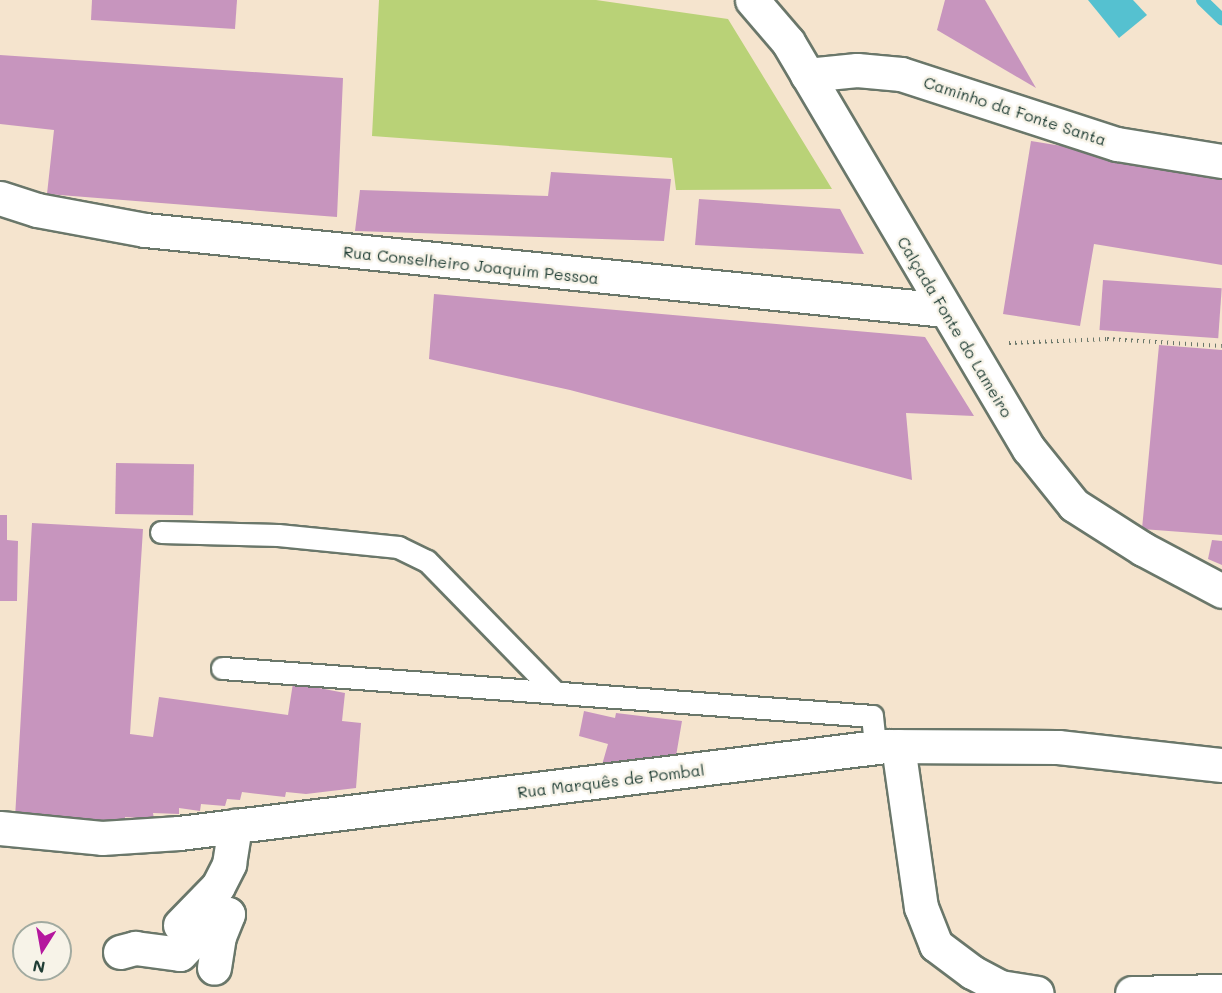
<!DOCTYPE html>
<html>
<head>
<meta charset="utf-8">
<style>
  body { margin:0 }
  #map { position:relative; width:1222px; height:993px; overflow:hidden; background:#f5e4ce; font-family:Mali,sans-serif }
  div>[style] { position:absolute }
  .green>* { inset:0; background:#b9d277 }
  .water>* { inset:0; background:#55c1d0 }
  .stream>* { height:12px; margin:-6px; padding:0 6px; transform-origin:6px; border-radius:6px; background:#55c1d0 }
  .building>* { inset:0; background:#c795be; transform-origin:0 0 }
  .path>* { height:4px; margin-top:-2px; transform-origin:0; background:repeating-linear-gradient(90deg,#6a776a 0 1.5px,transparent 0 6px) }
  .roads { filter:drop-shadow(2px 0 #6a776a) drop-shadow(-2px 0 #6a776a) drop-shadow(0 2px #6a776a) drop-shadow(0 -2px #6a776a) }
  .lane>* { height:21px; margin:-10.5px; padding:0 10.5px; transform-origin:10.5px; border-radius:10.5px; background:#fff }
  .street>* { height:33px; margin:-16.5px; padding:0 16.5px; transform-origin:16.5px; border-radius:16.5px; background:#fff }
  span { translate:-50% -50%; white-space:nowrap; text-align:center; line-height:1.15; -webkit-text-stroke:5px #f7f3e8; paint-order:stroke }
  .street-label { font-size:16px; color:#1f3d34 }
  .north { position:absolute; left:12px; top:921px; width:60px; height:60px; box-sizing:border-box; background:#f7f3e8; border:2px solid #a1aaa0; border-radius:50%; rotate:191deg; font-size:16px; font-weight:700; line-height:24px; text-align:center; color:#1f3d34 }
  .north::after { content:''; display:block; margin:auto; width:21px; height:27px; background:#b5179e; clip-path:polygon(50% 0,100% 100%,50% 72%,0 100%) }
</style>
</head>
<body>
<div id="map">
  <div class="green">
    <i style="clip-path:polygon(379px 0,596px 0,728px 19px,832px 189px,676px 190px,672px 158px,372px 136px)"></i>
  </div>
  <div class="water">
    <i style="clip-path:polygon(1088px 0,1133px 0,1147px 15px,1119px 38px)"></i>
  </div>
  <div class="stream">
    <i style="left:1202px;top:0;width:28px;rotate:44deg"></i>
  </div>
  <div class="building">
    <i style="clip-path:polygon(92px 0,237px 0,235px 29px,91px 20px)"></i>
    <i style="clip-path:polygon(945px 0,985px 0,1036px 88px,937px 30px)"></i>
    <i style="clip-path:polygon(0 55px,343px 78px,337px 217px,47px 194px,54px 130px,0 124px)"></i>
    <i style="clip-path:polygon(1031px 141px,1222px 172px,1222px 265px,1094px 244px,1080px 326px,1003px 314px)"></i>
    <i style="clip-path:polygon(551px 172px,671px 179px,664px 241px,355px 231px,360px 190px,548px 196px)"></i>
    <i style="clip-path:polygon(699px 199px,840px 209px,864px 254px,695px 245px)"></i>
    <i style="left:1103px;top:280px;width:119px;height:50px;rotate:4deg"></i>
    <i style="clip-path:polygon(434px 294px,925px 337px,974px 416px,906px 413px,912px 480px,570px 390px,429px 359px)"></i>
    <i style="clip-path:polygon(1159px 345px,1222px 350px,1222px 535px,1142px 529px)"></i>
    <i style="left:116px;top:463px;width:78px;height:51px;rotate:1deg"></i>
    <i style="clip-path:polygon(0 515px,7px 515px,7px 540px,18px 541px,17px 601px,0 601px)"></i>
    <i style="clip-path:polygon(32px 523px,143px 529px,130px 734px,153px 737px,159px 697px,288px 715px,293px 683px,345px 693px,342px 721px,361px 723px,356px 788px,306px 794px,286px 792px,285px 797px,242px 792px,240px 800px,227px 799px,225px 806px,201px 804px,200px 811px,179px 808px,179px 814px,153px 813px,154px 819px,125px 817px,125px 825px,15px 818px)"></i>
    <i style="clip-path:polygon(1212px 540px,1222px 541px,1222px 565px,1208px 559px)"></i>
    <i style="clip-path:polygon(584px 711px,615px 718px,616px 713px,682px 721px,676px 756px,602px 765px,608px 744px,579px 736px)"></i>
  </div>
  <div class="path">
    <i style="left:1009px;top:343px;width:98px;rotate:-2.3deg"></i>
    <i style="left:1107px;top:339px;width:115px;rotate:3.5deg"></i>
  </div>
  <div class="roads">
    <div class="lane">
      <i style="left:161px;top:532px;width:117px;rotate:1.5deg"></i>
      <i style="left:278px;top:535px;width:121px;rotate:5.7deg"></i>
      <i style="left:398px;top:547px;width:32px;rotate:26deg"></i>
      <i style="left:427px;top:561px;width:182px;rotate:45.7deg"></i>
      <i style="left:222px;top:668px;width:652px;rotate:4.22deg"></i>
      <i style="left:872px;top:716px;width:31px;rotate:84deg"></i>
    </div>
    <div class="street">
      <i style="left:752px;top:0;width:55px;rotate:49.4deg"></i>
      <i style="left:788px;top:42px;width:473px;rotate:59.4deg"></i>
      <i style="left:1029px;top:449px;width:72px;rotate:51.2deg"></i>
      <i style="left:1074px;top:505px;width:82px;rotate:32.5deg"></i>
      <i style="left:1143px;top:549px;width:89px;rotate:28deg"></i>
      <i style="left:807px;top:75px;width:50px;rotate:-5.7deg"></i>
      <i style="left:857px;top:70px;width:44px;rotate:5.2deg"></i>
      <i style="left:901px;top:74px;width:227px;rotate:18deg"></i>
      <i style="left:1117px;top:144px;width:106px;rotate:9.2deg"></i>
      <i style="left:0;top:198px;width:39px;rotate:18deg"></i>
      <i style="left:37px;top:210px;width:110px;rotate:10.5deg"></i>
      <i style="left:145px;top:230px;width:804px;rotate:5.71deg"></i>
      <i style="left:898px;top:746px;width:163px;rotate:81.9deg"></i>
      <i style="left:921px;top:907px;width:41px;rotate:68.5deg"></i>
      <i style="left:936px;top:945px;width:45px;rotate:36.9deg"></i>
      <i style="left:972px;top:972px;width:32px;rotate:28deg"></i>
      <i style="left:1000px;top:987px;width:37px;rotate:9deg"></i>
      <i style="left:0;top:828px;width:102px;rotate:5.6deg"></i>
      <i style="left:102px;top:838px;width:77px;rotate:-3.7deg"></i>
      <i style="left:179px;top:833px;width:712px;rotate:-7.02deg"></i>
      <i style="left:886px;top:746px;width:172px;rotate:0.3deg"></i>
      <i style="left:1058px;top:747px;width:165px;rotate:6.3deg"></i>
      <i style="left:180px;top:925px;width:54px;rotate:-45.7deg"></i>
      <i style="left:218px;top:886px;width:25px;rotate:-63deg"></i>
      <i style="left:229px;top:864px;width:39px;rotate:-81deg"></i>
      <i style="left:120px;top:952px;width:16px;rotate:-15deg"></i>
      <i style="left:135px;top:948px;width:45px;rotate:7.6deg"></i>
      <i style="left:180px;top:954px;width:54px;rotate:-46.5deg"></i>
      <i style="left:217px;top:915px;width:11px;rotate:-5deg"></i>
      <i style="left:228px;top:914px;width:24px;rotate:112deg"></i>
      <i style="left:219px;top:936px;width:32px;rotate:99deg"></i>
      <i style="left:1132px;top:993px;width:90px;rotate:-1.3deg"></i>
    </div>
  </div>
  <div class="street-label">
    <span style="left:1015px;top:111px;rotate:18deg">Caminho da Fonte Santa</span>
    <span style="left:471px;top:265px;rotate:6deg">Rua Conselheiro Joaquim Pessoa</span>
    <span style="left:955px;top:327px;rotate:59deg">Calçada Fonte do Lameiro</span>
    <span style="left:611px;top:781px;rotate:-7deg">Rua Marquês de Pombal</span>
  </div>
  <div class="north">N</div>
</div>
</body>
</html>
